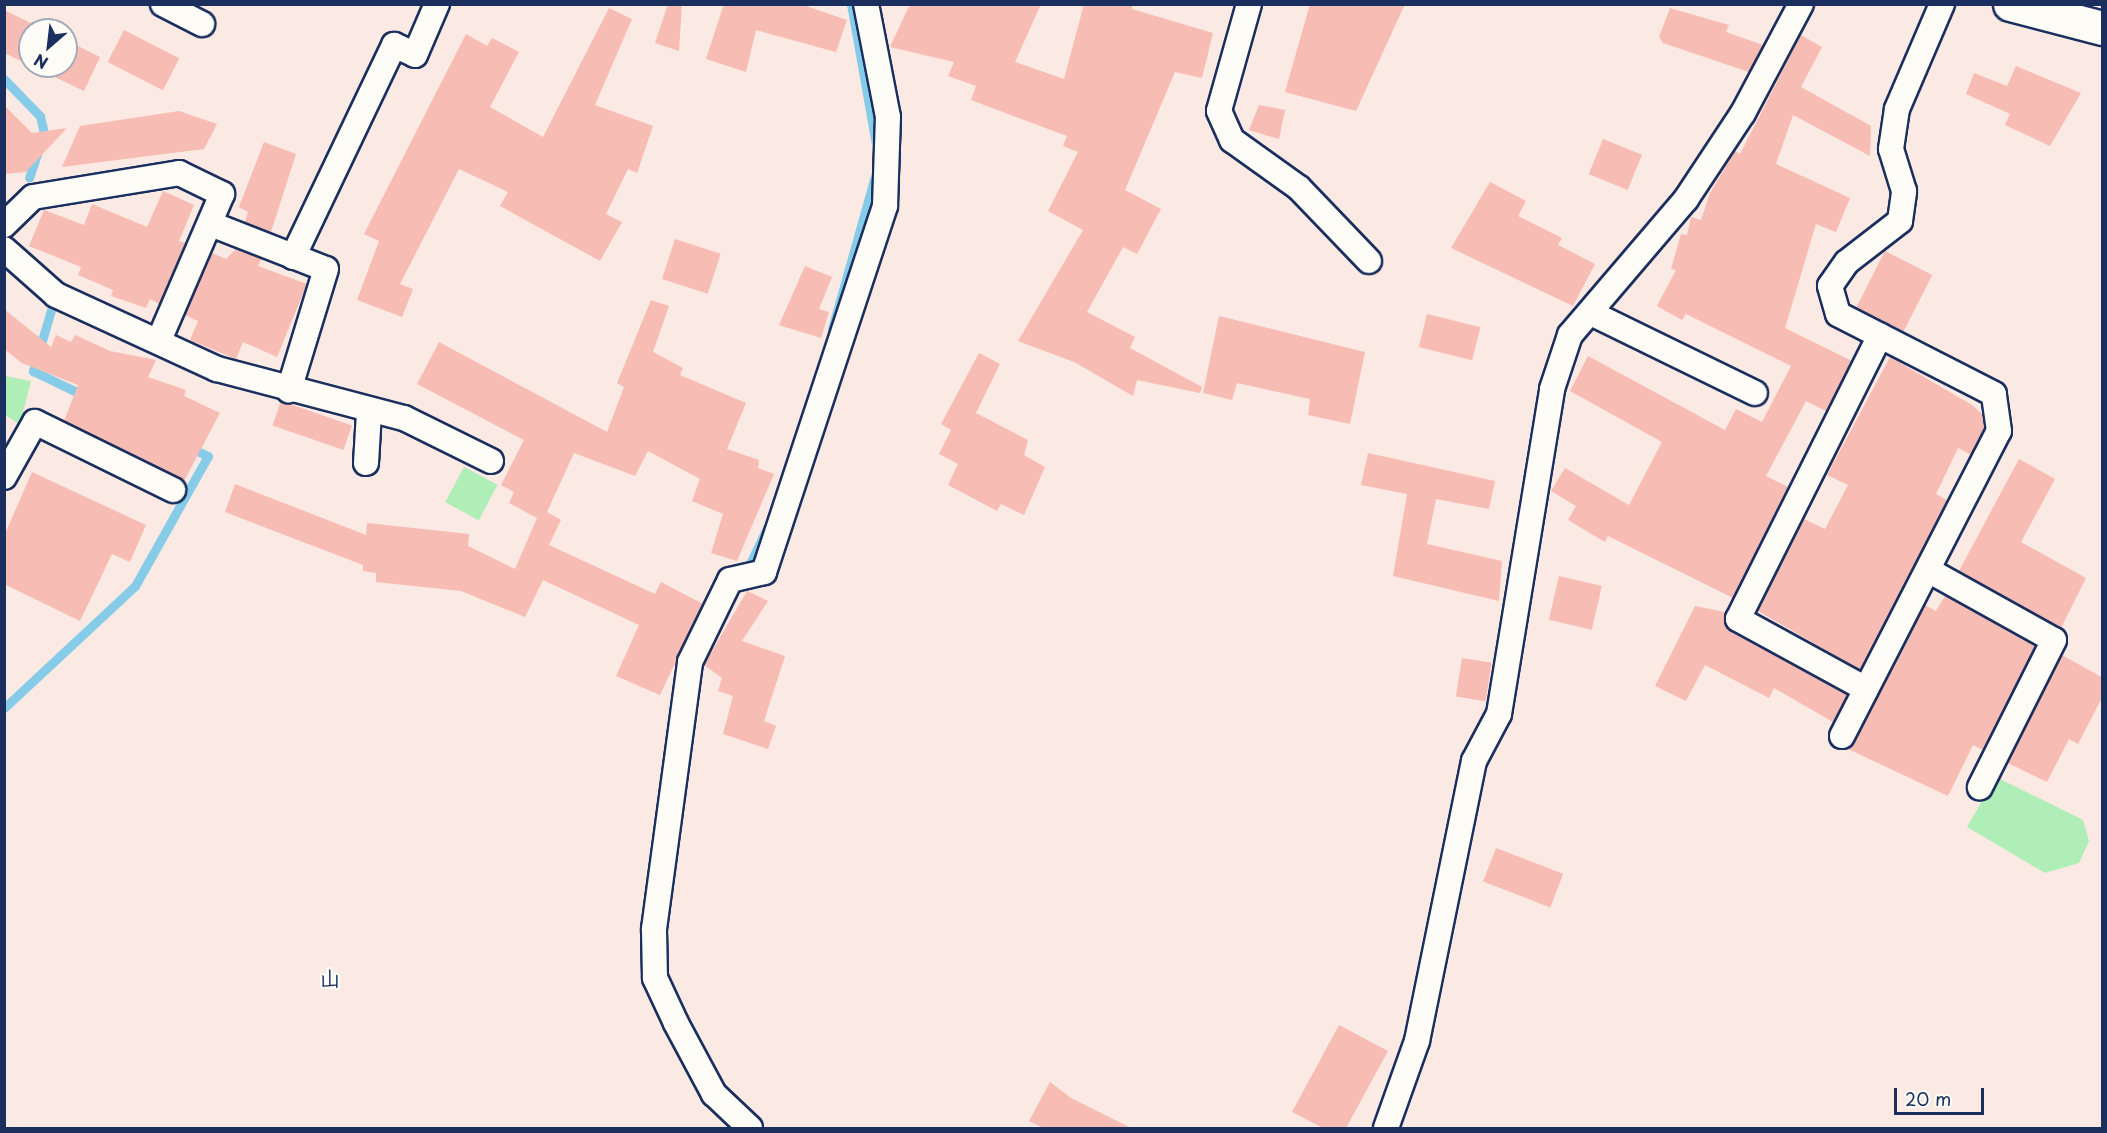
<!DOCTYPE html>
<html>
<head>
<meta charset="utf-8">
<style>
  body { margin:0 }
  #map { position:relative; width:2107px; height:1133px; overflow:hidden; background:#fbe9e3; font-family:"Playpen Sans","Klee One",sans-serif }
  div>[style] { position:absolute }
  .green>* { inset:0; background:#afeeb6; transform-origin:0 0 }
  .stream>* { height:9px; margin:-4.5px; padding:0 4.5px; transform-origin:4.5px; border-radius:4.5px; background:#86cce8 }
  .building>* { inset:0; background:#f7bcb4; transform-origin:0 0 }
  .roads { filter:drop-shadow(2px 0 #1b2f5e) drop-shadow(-2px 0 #1b2f5e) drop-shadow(0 2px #1b2f5e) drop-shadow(0 -2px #1b2f5e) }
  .street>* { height:24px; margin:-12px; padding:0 12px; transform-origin:12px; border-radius:12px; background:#fdfcf7 }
  .secondary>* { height:33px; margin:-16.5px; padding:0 16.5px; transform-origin:16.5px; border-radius:16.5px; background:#fdfcf7 }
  span { translate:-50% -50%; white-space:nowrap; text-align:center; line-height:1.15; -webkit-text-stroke:5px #fdfcf7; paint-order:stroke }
  .quarter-label { font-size:22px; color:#1b2f5e; font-weight:700 }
  .frame { position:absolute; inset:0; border:6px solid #1b2f5e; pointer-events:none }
  .north { position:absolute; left:18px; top:18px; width:60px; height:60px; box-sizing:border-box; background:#fdfcf7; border:2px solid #a3aaba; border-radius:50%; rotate:208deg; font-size:16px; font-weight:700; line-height:24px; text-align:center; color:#1b2f5e }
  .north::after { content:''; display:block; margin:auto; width:21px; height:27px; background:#1b2f5e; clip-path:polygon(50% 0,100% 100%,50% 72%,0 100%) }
  .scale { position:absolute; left:1894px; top:1088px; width:90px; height:27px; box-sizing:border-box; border:3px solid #1b2f5e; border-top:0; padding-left:8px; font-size:18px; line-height:21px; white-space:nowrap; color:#1b2f5e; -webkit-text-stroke:4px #fdfcf7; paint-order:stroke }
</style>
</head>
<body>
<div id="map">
  <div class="green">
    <i style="clip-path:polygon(5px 376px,31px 381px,20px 424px,5px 415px)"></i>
    <i style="left:464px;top:467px;width:38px;height:40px;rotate:28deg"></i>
    <i style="clip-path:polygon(1996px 777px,2083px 820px,2089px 841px,2079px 863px,2045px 873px,1967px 827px)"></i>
  </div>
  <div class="stream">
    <i style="left:851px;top:4px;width:148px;rotate:79.9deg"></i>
    <i style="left:4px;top:79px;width:52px;rotate:45.8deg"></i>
    <i style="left:40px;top:116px;width:17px;rotate:77deg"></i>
    <i style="left:44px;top:133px;width:47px;rotate:108.4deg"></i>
    <i style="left:51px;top:310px;width:64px;rotate:106.4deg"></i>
    <i style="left:33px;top:371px;width:58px;rotate:25.7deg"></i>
    <i style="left:832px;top:329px;width:163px;rotate:-74.3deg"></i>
    <i style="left:746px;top:572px;width:49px;rotate:-64.5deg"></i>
    <i style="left:4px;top:708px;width:179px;rotate:-43deg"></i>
    <i style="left:135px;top:586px;width:149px;rotate:-60.7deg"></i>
    <i style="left:208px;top:456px;width:21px;rotate:-155deg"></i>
  </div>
  <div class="building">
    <i style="clip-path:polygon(668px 4px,682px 4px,679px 51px,655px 43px)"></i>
    <i style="clip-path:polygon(724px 4px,800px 4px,847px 20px,836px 52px,756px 30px,746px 72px,706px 59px)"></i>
    <i style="clip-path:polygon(910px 4px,1041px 4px,1015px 62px,1064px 79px,1084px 4px,1132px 4px,1132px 9px,1213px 33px,1202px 78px,1175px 72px,1125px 190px,1161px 209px,1137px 254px,1123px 247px,1087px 312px,1135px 337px,1130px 348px,1202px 387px,1200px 393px,1137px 380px,1133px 396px,1074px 362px,1018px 341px,1083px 230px,1048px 211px,1078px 152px,1063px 146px,1067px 136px,971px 100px,976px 86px,948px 76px,954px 62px,890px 47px)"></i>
    <i style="clip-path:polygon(1310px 4px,1405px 4px,1356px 111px,1285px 92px)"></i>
    <i style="clip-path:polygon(609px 8px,632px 19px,595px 105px,653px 126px,637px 173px,628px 169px,606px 214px,622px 222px,600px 261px,500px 206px,508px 192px,459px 169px,400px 284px,413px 289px,402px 317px,357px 300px,379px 241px,364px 234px,466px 34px,487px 46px,492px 38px,519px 52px,490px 107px,543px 137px)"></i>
    <i style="clip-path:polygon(1670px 8px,1729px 25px,1726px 32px,1763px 45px,1749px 72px,1663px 43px,1659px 37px)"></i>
    <i style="clip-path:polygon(4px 10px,45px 30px,30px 30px,30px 65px,4px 53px)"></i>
    <i style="left:124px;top:30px;width:62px;height:36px;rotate:27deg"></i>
    <i style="clip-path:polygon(1801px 35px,1822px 47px,1801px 87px,1871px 126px,1870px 156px,1793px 115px,1776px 164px,1850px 198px,1836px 232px,1816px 224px,1785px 328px,1852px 361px,1826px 411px,1806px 401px,1766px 476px,1788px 487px,1733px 598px,1608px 536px,1605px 542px,1568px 520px,1576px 506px,1551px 491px,1565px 468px,1629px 505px,1662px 442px,1570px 391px,1588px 356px,1725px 430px,1736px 409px,1762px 422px,1791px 366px,1686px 314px,1682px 320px,1657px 306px,1676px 270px,1671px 269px,1681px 234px,1687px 235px,1691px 217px,1701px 220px,1710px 193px,1735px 151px,1740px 154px)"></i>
    <i style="clip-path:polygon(66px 40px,100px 57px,84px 91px,32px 66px,66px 66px)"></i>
    <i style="clip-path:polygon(2016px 66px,2081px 93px,2050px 146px,2005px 125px,2010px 114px,1966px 94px,1974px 73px,2007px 86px)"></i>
    <i style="clip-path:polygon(4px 105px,32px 133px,67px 128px,26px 172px,4px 174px)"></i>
    <i style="clip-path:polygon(1259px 105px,1285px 110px,1279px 139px,1249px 130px)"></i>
    <i style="clip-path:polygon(179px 111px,217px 124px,204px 149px,62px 167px,80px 126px)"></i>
    <i style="left:1603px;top:139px;width:42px;height:38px;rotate:22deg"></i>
    <i style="clip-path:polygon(264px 142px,296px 154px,271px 232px,245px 222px,248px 212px,239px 207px)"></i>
    <i style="clip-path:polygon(1490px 182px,1526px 201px,1518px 216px,1562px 238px,1558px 245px,1595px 264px,1573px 306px,1451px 248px)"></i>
    <i style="clip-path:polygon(163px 191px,194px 205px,179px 241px,185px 243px,159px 304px,150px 299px,146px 308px,111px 296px,113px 290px,78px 275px,81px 267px,29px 246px,44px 210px,84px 225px,92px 204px,147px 227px)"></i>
    <i style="left:675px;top:239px;width:48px;height:42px;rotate:18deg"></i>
    <i style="clip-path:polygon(236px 249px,261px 259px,258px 266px,307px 284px,277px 357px,243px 342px,236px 359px,190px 340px,198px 321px,185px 315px,212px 253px,226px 259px)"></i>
    <i style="left:1885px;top:251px;width:53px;height:63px;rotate:27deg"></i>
    <i style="clip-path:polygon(805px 266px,832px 277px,819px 309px,829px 312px,821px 338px,779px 325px)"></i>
    <i style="clip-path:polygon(651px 300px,669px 306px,653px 352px,683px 368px,680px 375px,746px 403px,727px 449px,759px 460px,758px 468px,774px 474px,737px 561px,711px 553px,723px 514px,692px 501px,700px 479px,648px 451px,635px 476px,574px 453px,547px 512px,561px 520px,549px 545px,655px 594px,661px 582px,703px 604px,660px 695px,616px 676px,639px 625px,543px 580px,525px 617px,461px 591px,376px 582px,376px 573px,363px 571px,363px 565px,225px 512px,235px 484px,366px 535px,367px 523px,469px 534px,468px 546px,515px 569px,537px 518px,509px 503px,514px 492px,501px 485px,524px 440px,417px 384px,439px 342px,607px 432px,624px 387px,617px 383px)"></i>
    <i style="clip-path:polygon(4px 309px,51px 347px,56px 335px,71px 342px,75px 335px,110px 351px,156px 360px,148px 377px,186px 390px,184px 396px,220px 413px,184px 481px,64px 421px,78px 385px,22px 363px,4px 349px)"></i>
    <i style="left:1427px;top:314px;width:55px;height:34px;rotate:14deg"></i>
    <i style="clip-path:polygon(1219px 316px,1365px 352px,1350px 424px,1308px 415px,1310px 399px,1237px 383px,1232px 400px,1203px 393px)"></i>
    <i style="clip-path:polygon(979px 353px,1000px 364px,976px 413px,1028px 440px,1024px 455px,1045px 467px,1024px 515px,1001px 504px,997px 511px,948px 485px,958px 464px,939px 454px,951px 430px,941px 424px)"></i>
    <i style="clip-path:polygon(1890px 357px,1972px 405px,1982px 414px,1984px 428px,1971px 455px,1958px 448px,1936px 494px,1947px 500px,1860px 670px,1758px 611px,1804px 519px,1825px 529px,1848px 485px,1827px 475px)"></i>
    <i style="left:281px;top:401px;width:75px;height:26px;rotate:19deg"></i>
    <i style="clip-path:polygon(1368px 453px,1495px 481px,1489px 509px,1436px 499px,1427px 544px,1502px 561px,1499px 601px,1393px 576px,1407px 494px,1361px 485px)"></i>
    <i style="clip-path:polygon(2019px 459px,2055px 479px,2021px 542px,2086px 578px,2061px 628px,1959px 571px)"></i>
    <i style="clip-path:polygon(32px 472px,146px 525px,130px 562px,112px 554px,80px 621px,4px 584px,4px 536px)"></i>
    <i style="left:1559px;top:576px;width:44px;height:45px;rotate:13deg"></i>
    <i style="clip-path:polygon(747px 591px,768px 601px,742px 641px,785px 656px,764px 721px,776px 726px,768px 749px,723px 734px,733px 696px,718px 691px,722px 678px,704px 665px)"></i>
    <i style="clip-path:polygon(1945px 596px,2035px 646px,1983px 750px,1973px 745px,1948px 796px,1848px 749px,1925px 605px,1936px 611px)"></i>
    <i style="clip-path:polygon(1695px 606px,1725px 612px,1731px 632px,1847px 695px,1833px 722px,1774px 688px,1769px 698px,1705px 665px,1686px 701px,1655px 686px)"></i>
    <i style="clip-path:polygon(2062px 655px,2103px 678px,2103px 696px,2078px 744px,2069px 739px,2047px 782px,2008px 763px)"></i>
    <i style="left:1462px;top:658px;width:30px;height:39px;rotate:9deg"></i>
    <i style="left:1496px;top:848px;width:72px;height:36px;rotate:21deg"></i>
    <i style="clip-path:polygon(1339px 1025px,1388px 1051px,1346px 1128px,1323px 1128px,1292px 1112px)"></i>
    <i style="clip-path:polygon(1050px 1082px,1071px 1098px,1131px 1128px,1043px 1128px,1029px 1121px)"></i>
  </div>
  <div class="roads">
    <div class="street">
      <i style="left:163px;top:4px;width:44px;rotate:27.1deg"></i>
      <i style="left:1249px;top:4px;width:111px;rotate:105.7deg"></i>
      <i style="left:1219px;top:111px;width:32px;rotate:66deg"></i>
      <i style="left:1232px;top:140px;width:82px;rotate:35.6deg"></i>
      <i style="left:1299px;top:188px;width:101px;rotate:46.2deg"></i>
      <i style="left:211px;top:224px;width:123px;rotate:21.4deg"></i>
      <i style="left:326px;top:269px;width:127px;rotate:107deg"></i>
      <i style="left:4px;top:225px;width:40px;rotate:-44deg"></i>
      <i style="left:33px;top:197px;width:148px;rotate:-9.3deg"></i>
      <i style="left:179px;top:173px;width:48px;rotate:26deg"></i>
      <i style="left:222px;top:194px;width:159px;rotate:113.3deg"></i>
      <i style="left:4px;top:249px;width:69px;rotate:41.5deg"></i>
      <i style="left:56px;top:295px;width:177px;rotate:24.7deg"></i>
      <i style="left:217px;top:369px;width:193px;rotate:14.7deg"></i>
      <i style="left:404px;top:418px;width:97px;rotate:26.3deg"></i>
      <i style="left:293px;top:257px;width:235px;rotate:-64.5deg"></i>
      <i style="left:394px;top:45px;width:23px;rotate:25deg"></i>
      <i style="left:415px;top:55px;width:56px;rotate:-66.7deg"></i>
      <i style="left:1593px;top:314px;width:180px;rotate:26deg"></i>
      <i style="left:366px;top:463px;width:51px;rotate:-86.6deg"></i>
      <i style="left:4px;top:477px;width:63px;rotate:-60.6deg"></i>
      <i style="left:35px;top:422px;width:154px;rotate:26.2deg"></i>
      <i style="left:1928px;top:570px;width:144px;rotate:29.1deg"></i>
      <i style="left:2054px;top:640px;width:165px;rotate:116.7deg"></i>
      <i style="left:1866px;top:689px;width:146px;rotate:-151.3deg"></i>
      <i style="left:1738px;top:619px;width:317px;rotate:-63.4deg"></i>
      <i style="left:1842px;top:736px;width:343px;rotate:-62.8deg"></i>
      <i style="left:1999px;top:431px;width:37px;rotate:-98deg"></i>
      <i style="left:1994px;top:394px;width:175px;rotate:-152.9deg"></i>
      <i style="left:1838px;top:314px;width:29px;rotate:-106deg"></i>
      <i style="left:1830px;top:286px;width:29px;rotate:-55deg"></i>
      <i style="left:1847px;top:262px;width:67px;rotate:-37.7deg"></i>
      <i style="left:1900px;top:221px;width:30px;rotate:-82deg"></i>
      <i style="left:1904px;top:191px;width:44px;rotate:-107.2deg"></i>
      <i style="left:1891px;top:149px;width:40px;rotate:-81.5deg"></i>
      <i style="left:1897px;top:109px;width:114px;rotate:-66.8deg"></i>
      <i style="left:750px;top:1128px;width:50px;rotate:-136.6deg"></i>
      <i style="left:714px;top:1094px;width:81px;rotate:-118.2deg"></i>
      <i style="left:676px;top:1023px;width:50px;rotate:-115deg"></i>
      <i style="left:655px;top:978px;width:49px;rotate:-91.2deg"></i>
      <i style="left:654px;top:929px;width:269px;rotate:-82.3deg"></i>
      <i style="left:690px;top:662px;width:91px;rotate:-64deg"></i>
      <i style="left:730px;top:580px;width:35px;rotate:-13deg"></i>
      <i style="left:764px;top:572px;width:385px;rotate:-71.7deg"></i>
      <i style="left:885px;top:206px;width:89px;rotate:-88.1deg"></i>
      <i style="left:888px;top:117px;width:115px;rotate:-101deg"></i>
      <i style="left:1386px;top:1128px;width:92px;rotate:-70.4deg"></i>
      <i style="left:1417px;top:1041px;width:286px;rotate:-78.5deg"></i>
      <i style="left:1474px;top:761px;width:53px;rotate:-62deg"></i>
      <i style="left:1499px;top:714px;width:329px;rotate:-80.7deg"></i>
      <i style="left:1552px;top:389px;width:57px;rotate:-71.6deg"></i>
      <i style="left:1570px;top:335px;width:179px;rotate:-49.5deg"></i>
      <i style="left:1686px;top:199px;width:103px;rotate:-56.5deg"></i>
      <i style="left:1743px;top:113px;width:123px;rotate:-62deg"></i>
    </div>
    <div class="secondary">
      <i style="left:2010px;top:4px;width:95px;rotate:14.6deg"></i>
    </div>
  </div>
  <div class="quarter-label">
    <span style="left:330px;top:977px">山</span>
  </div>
  <div class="frame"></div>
  <div class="north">N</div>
  <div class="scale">20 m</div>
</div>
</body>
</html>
